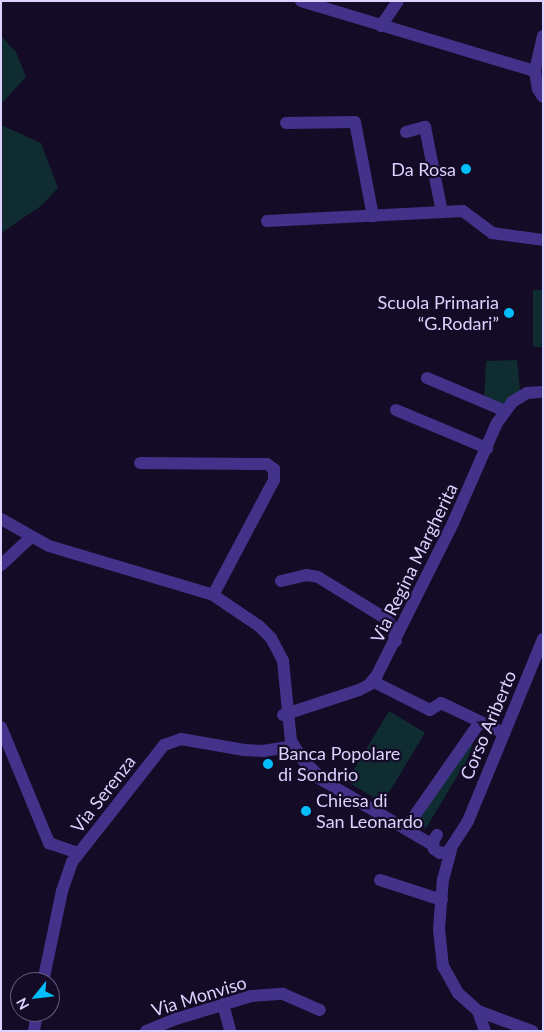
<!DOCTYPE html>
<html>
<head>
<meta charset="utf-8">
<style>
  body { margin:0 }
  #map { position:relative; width:544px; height:1032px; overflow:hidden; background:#140c26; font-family:Lato,sans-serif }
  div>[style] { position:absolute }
  .green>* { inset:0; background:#0f2d31; transform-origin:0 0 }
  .minor>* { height:12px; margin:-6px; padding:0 6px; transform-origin:6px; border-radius:6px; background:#42328a }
  .dots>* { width:14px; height:14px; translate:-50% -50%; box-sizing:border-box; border:2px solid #140c26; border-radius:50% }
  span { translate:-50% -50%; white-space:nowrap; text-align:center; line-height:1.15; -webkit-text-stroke:4.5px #140c26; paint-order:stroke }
  .poi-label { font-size:18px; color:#ddd1ff }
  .right { translate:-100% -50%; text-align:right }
  .left { translate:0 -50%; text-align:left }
  .street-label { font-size:18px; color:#ddd1ff }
  .frame { position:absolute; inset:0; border:2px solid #ddd1ff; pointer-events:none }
  .north { position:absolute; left:10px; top:972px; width:50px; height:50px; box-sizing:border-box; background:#140c26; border:1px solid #645b7d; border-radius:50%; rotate:241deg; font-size:14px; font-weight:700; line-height:20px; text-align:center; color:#ddd1ff }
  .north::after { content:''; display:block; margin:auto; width:18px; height:22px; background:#00befc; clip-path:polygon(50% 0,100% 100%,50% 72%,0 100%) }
</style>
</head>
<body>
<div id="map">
  <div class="green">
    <i style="clip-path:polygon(1px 36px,16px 52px,26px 77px,1px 104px)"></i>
    <i style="clip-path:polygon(1px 125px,41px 143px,58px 188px,41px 206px,1px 233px)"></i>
    <i style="left:533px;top:290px;width:10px;height:57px"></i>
    <i style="clip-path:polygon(517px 360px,520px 390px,506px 411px,484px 402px,486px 361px)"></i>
    <i style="left:389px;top:711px;width:42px;height:82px;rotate:31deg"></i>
    <i style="clip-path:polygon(477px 733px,467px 760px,426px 828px,413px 824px)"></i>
  </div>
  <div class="minor">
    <i style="left:301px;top:1px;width:244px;rotate:16.7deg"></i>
    <i style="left:381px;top:26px;width:30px;rotate:-56deg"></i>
    <i style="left:543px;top:36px;width:36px;rotate:103deg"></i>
    <i style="left:535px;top:71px;width:18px;rotate:81deg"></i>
    <i style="left:538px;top:89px;width:9px;rotate:58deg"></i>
    <i style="left:286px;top:123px;width:69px;rotate:-0.8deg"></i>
    <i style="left:355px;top:122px;width:96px;rotate:79.2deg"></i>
    <i style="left:406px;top:132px;width:20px;rotate:-15deg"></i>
    <i style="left:425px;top:127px;width:87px;rotate:78.7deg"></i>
    <i style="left:267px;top:221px;width:196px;rotate:-2.9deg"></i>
    <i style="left:463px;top:211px;width:36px;rotate:37deg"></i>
    <i style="left:492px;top:233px;width:51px;rotate:7.8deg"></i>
    <i style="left:427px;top:378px;width:85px;rotate:22.9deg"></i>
    <i style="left:396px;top:410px;width:99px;rotate:22.7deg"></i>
    <i style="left:140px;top:463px;width:127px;rotate:0.5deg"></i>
    <i style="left:267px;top:464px;width:9px;rotate:36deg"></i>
    <i style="left:274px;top:469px;width:11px;rotate:90deg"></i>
    <i style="left:274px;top:480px;width:130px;rotate:117.9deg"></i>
    <i style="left:1px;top:519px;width:55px;rotate:29.4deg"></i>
    <i style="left:49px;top:546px;width:171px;rotate:16.6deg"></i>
    <i style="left:213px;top:595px;width:55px;rotate:34deg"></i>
    <i style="left:259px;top:626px;width:17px;rotate:45deg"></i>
    <i style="left:271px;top:638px;width:26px;rotate:62deg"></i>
    <i style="left:283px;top:661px;width:80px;rotate:84.3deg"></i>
    <i style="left:291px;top:741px;width:22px;rotate:58deg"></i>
    <i style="left:303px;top:760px;width:28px;rotate:45deg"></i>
    <i style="left:1px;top:565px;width:41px;rotate:-43deg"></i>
    <i style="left:281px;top:581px;width:26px;rotate:-13deg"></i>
    <i style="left:306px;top:575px;width:12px;rotate:9deg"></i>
    <i style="left:318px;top:577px;width:79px;rotate:31.5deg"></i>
    <i style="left:385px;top:618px;width:9px;rotate:49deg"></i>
    <i style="left:391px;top:625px;width:17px;rotate:73deg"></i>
    <i style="left:372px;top:681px;width:65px;rotate:26.6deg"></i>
    <i style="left:430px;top:710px;width:13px;rotate:-32deg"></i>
    <i style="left:441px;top:703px;width:70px;rotate:25.5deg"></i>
    <i style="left:283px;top:715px;width:80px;rotate:-18.2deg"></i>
    <i style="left:359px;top:690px;width:11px;rotate:-27deg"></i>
    <i style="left:369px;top:685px;width:13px;rotate:-51deg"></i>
    <i style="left:377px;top:675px;width:170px;rotate:-63.4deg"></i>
    <i style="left:453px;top:523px;width:109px;rotate:-66.3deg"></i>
    <i style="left:497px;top:423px;width:26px;rotate:-54deg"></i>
    <i style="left:512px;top:402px;width:17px;rotate:-31deg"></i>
    <i style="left:527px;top:393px;width:16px;rotate:-4deg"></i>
    <i style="left:1px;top:727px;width:126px;rotate:67.5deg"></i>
    <i style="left:49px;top:843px;width:31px;rotate:19deg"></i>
    <i style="left:317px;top:777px;width:134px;rotate:30.4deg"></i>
    <i style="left:406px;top:828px;width:129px;rotate:-55.1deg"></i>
    <i style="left:437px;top:835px;width:7px;rotate:124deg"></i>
    <i style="left:433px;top:841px;width:8px;rotate:83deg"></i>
    <i style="left:434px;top:849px;width:7px;rotate:34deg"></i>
    <i style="left:440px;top:853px;width:8px;rotate:-7deg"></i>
    <i style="left:448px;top:852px;width:37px;rotate:-57deg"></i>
    <i style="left:468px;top:821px;width:197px;rotate:-67.6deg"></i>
    <i style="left:451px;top:850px;width:30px;rotate:105deg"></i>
    <i style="left:443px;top:879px;width:50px;rotate:94.6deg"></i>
    <i style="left:439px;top:929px;width:37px;rotate:84deg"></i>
    <i style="left:443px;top:966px;width:31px;rotate:61deg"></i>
    <i style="left:458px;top:993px;width:27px;rotate:42deg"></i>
    <i style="left:478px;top:1011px;width:58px;rotate:20.3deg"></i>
    <i style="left:380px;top:880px;width:65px;rotate:17.9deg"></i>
    <i style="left:43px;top:982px;width:93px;rotate:-78.2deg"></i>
    <i style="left:62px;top:891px;width:31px;rotate:-71deg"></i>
    <i style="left:72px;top:862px;width:149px;rotate:-51.8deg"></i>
    <i style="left:164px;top:745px;width:18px;rotate:-19deg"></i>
    <i style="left:181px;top:739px;width:64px;rotate:9.9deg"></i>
    <i style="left:244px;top:750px;width:19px;rotate:3deg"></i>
    <i style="left:263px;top:751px;width:24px;rotate:-9deg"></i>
    <i style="left:287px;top:747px;width:13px;rotate:42deg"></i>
    <i style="left:223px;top:1004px;width:28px;rotate:75deg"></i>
    <i style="left:478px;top:1011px;width:21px;rotate:71deg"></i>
    <i style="left:34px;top:1031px;width:19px;rotate:-81deg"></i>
    <i style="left:146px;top:1031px;width:32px;rotate:-22deg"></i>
    <i style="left:176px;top:1019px;width:78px;rotate:-17deg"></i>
    <i style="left:251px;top:996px;width:32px;rotate:-4deg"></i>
    <i style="left:283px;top:994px;width:40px;rotate:23.4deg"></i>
  </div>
  <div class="dots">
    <i style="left:466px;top:169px;background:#00befc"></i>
    <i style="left:509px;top:313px;background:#00befc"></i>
    <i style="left:268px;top:764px;background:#00befc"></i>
    <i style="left:306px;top:811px;background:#00befc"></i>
  </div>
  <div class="poi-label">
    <span class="right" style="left:456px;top:169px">Da Rosa</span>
    <span class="right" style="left:499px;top:313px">Scuola Primaria<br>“G.Rodari”</span>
    <span class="left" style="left:278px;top:764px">Banca Popolare<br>di Sondrio</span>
    <span class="left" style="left:316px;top:811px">Chiesa di<br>San Leonardo</span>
  </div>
  <div class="street-label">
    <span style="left:414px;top:563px;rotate:-64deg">Via Regina Margherita</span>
    <span style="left:488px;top:725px;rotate:-67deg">Corso Ariberto</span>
    <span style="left:103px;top:794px;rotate:-52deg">Via Serenza</span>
    <span style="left:199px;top:996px;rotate:-17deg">Via Monviso</span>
  </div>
  <div class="frame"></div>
  <div class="north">N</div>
</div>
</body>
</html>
